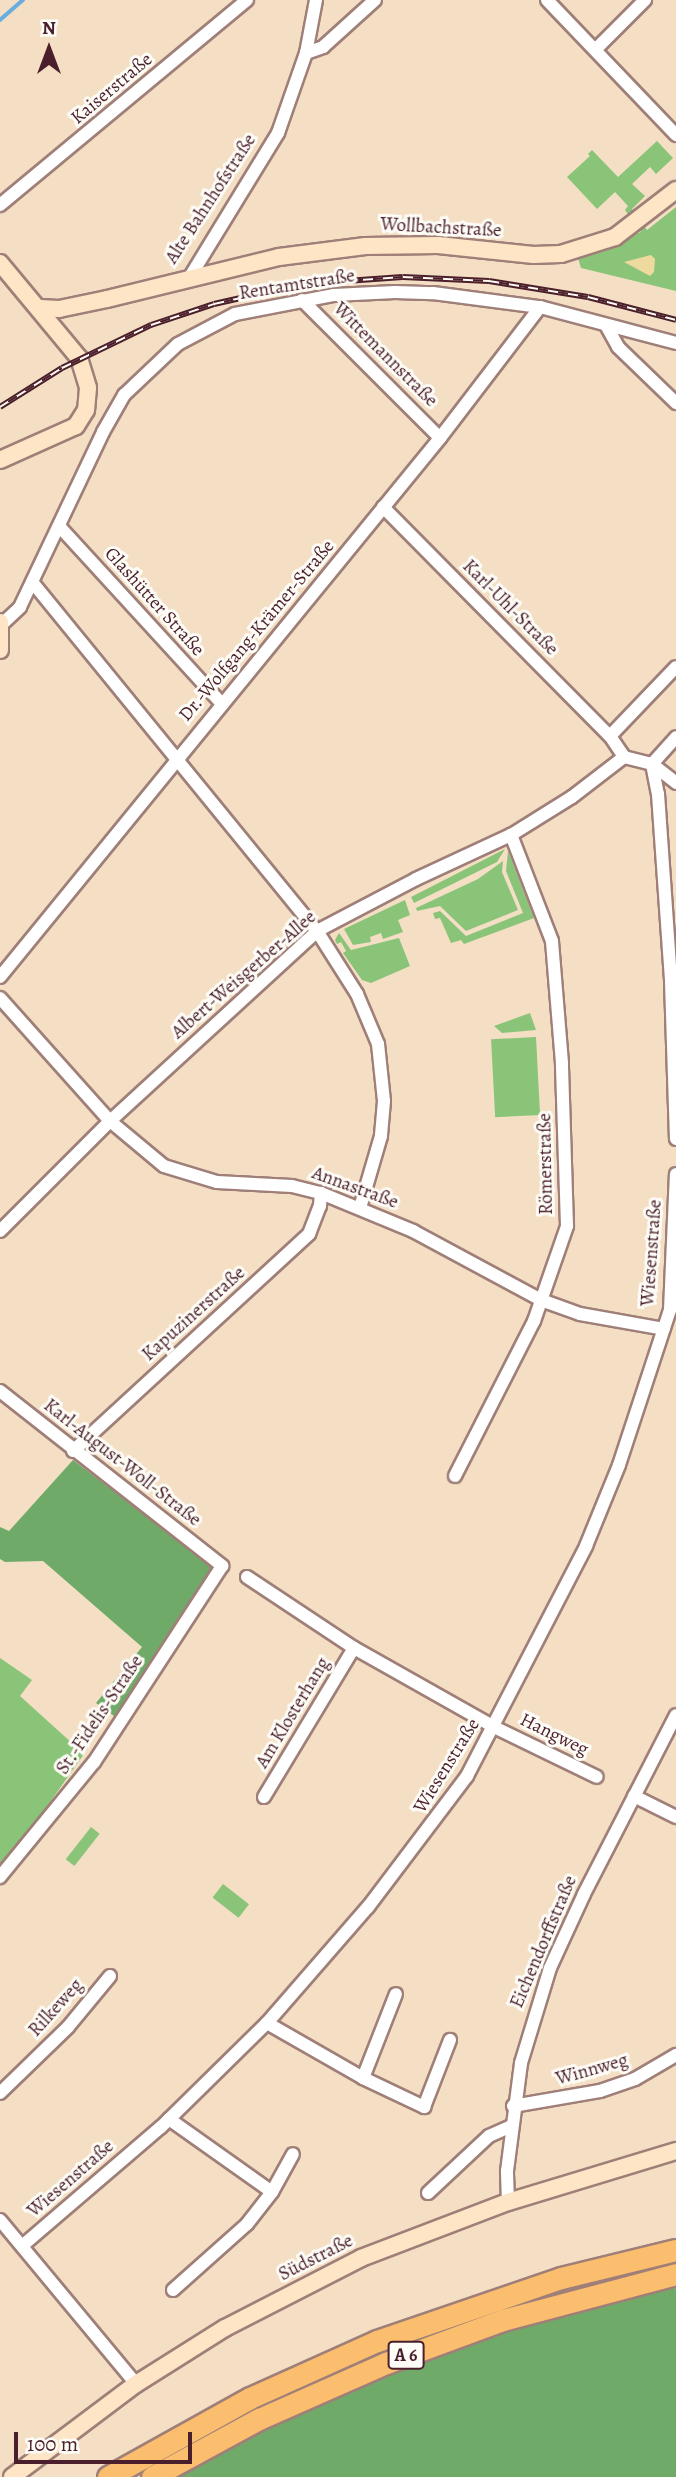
<!DOCTYPE html>
<html>
<head>
<meta charset="utf-8">
<style>
  body { margin:0 }
  #map { position:relative; width:676px; height:2477px; overflow:hidden; background:#f4dfc4; font-family:Alegreya,serif }
  div>[style] { position:absolute }
  .green>* { inset:0; background:#8ac478; transform-origin:0 0 }
  .forest>* { inset:0; background:#6faa68 }
  .sand>* { inset:0; background:#eeda9e }
  .stream>* { height:3.5px; margin:-1.75px; padding:0 1.75px; transform-origin:1.75px; border-radius:1.75px; background:#6aaddf }
  .roads { filter:drop-shadow(2px 0 #9f7f78) drop-shadow(-2px 0 #9f7f78) drop-shadow(0 2px #9f7f78) drop-shadow(0 -2px #9f7f78) }
  .street>* { height:12px; margin:-6px; padding:0 6px; transform-origin:6px; border-radius:6px; background:#fff }
  .secondary>* { height:16px; margin:-8px; padding:0 8px; transform-origin:8px; border-radius:8px; background:#fde5c5 }
  .highway>* { height:21px; margin:-10.5px; padding:0 10.5px; transform-origin:10.5px; border-radius:10.5px; background:#fbbd6e }
  .rail>* { height:6px; margin-top:-3px; transform-origin:0; background:repeating-linear-gradient(90deg,#fdfcf7 0 10px,#4a1f2b 0 20px); box-sizing:border-box; border-block:2px solid #4a1f2b }
  span { translate:-50% -50%; white-space:nowrap; text-align:center; line-height:1.15; -webkit-text-stroke:6px #fdfcf7; paint-order:stroke }
  .shield-label span { padding:2px 5px; background:#fdfcf7; border:2px solid; border-radius:5px; -webkit-text-stroke-width:0 }
  .shield-label { font-size:18px; color:#4a1f2b; font-weight:700 }
  .street-label { font-size:19px; color:#4a1f2b }
  .north { position:absolute; left:14px; top:14px; width:70px; height:70px; -webkit-text-stroke:5px #fdfcf7; paint-order:stroke; rotate:0deg; font-size:19px; font-weight:700; line-height:28px; text-align:center; color:#4a1f2b }
  .north::after { content:''; display:block; margin:auto; width:24px; height:32px; background:#4a1f2b; clip-path:polygon(50% 0,100% 100%,50% 72%,0 100%) }
  .scale { position:absolute; left:14px; top:2432px; width:178px; height:32px; box-sizing:border-box; border:4px solid #4a1f2b; border-top:0; padding-left:9px; font-size:21px; line-height:24px; white-space:nowrap; color:#4a1f2b; -webkit-text-stroke:5px #fdfcf7; paint-order:stroke }
</style>
</head>
<body>
<div id="map">
  <div class="green">
    <i style="clip-path:polygon(657px 141px,673px 158px,656px 174px,650px 167px,632px 184px,645px 196px,632px 209px,647px 230px,676px 207px,676px 291px,581px 268px,577px 255px,641px 232px,625px 210px,628px 206px,615px 192px,597px 209px,567px 177px,590px 156px,588px 154px,592px 150px,618px 177px)"></i>
    <i style="clip-path:polygon(505px 849px,497px 862px,414px 903px,411px 897px)"></i>
    <i style="clip-path:polygon(508px 851px,534px 918px,464px 944px,461px 940px,451px 943px,440px 918px,435px 919px,433px 913px,440px 911px,466px 936px,523px 913px,506px 871px)"></i>
    <i style="clip-path:polygon(503px 861px,502px 872px,518px 910px,466px 931px,440px 906px,417px 911px,416px 908px,478px 879px)"></i>
    <i style="clip-path:polygon(405px 900px,410px 915px,398px 920px,403px 932px,383px 939px,381px 933px,370px 937px,371px 942px,353px 945px,344px 929px)"></i>
    <i style="clip-path:polygon(339px 933px,351px 950px,399px 938px,410px 966px,371px 983px,362px 980px,343px 953px,346px 951px,341px 942px,337px 944px,335px 940px)"></i>
    <i style="clip-path:polygon(530px 1013px,536px 1030px,502px 1033px,494px 1026px)"></i>
    <i style="left:536px;top:1037px;width:78px;height:45px;rotate:87deg"></i>
    <i style="clip-path:polygon(0 1658px,32px 1680px,20px 1696px,84px 1754px,21px 1843px,0 1866px)"></i>
    <i style="left:91px;top:1827px;width:11px;height:41px;rotate:38deg"></i>
    <i style="left:223px;top:1884px;width:33px;height:17px;rotate:38deg"></i>
  </div>
  <div class="forest">
    <i style="clip-path:polygon(73px 1460px,213px 1567px,121px 1721px,96px 1703px,142px 1647px,43px 1561px,5px 1562px,0 1559px,0 1527px,9px 1531px)"></i>
    <i style="clip-path:polygon(676px 2288px,676px 2477px,163px 2477px,402px 2361px,536px 2315px)"></i>
  </div>
  <div class="sand">
    <i style="clip-path:polygon(651px 255px,655px 259px,654px 272px,650px 276px,624px 262px)"></i>
  </div>
  <div class="stream">
    <i style="left:0;top:20px;width:30px;rotate:-41deg"></i>
  </div>
  <div class="roads">
    <div class="street">
      <i style="left:547px;top:0;width:187px;rotate:46.3deg"></i>
      <i style="left:595px;top:50px;width:71px;rotate:-45deg"></i>
      <i style="left:306px;top:53px;width:18px;rotate:-19deg"></i>
      <i style="left:323px;top:47px;width:70px;rotate:-42.1deg"></i>
      <i style="left:0;top:205px;width:321px;rotate:-39.7deg"></i>
      <i style="left:188px;top:280px;width:172px;rotate:-58.5deg"></i>
      <i style="left:278px;top:133px;width:85px;rotate:-70.7deg"></i>
      <i style="left:306px;top:53px;width:54px;rotate:-79.3deg"></i>
      <i style="left:302px;top:300px;width:195px;rotate:45deg"></i>
      <i style="left:606px;top:325px;width:25px;rotate:61deg"></i>
      <i style="left:618px;top:347px;width:81px;rotate:44deg"></i>
      <i style="left:383px;top:507px;width:322px;rotate:45.3deg"></i>
      <i style="left:610px;top:736px;width:25px;rotate:56deg"></i>
      <i style="left:59px;top:526px;width:241px;rotate:47.5deg"></i>
      <i style="left:33px;top:583px;width:449px;rotate:50.8deg"></i>
      <i style="left:317px;top:931px;width:75px;rotate:57.6deg"></i>
      <i style="left:357px;top:994px;width:54px;rotate:67.2deg"></i>
      <i style="left:378px;top:1044px;width:57px;rotate:84deg"></i>
      <i style="left:384px;top:1101px;width:35px;rotate:95deg"></i>
      <i style="left:381px;top:1136px;width:75px;rotate:106.3deg"></i>
      <i style="left:1px;top:625px;width:26px;rotate:-43deg"></i>
      <i style="left:20px;top:607px;width:194px;rotate:-64.6deg"></i>
      <i style="left:103px;top:432px;width:43px;rotate:-60.4deg"></i>
      <i style="left:124px;top:395px;width:74px;rotate:-43.4deg"></i>
      <i style="left:178px;top:344px;width:64px;rotate:-27.8deg"></i>
      <i style="left:235px;top:314px;width:101px;rotate:-10.9deg"></i>
      <i style="left:334px;top:295px;width:61px;rotate:-2.8deg"></i>
      <i style="left:395px;top:292px;width:38px;rotate:2deg"></i>
      <i style="left:433px;top:293px;width:108px;rotate:7.5deg"></i>
      <i style="left:540px;top:307px;width:141px;rotate:14.8deg"></i>
      <i style="left:610px;top:736px;width:95px;rotate:-46.3deg"></i>
      <i style="left:624px;top:757px;width:29px;rotate:14deg"></i>
      <i style="left:652px;top:764px;width:31px;rotate:38deg"></i>
      <i style="left:652px;top:764px;width:31px;rotate:79deg"></i>
      <i style="left:658px;top:794px;width:187px;rotate:86deg"></i>
      <i style="left:671px;top:981px;width:158px;rotate:88.2deg"></i>
      <i style="left:652px;top:764px;width:36px;rotate:-48deg"></i>
      <i style="left:0;top:977px;width:696px;rotate:-50.77deg"></i>
      <i style="left:440px;top:438px;width:165px;rotate:-52.6deg"></i>
      <i style="left:0;top:998px;width:165px;rotate:48.2deg"></i>
      <i style="left:110px;top:1121px;width:70px;rotate:39.8deg"></i>
      <i style="left:164px;top:1166px;width:55px;rotate:16.8deg"></i>
      <i style="left:217px;top:1182px;width:75px;rotate:3.1deg"></i>
      <i style="left:292px;top:1186px;width:30px;rotate:14deg"></i>
      <i style="left:321px;top:1193px;width:100px;rotate:22.4deg"></i>
      <i style="left:413px;top:1231px;width:145px;rotate:28.3deg"></i>
      <i style="left:541px;top:1300px;width:41px;rotate:19.7deg"></i>
      <i style="left:580px;top:1314px;width:85px;rotate:10.1deg"></i>
      <i style="left:0;top:1231px;width:156px;rotate:-45deg"></i>
      <i style="left:110px;top:1121px;width:281px;rotate:-42.5deg"></i>
      <i style="left:317px;top:931px;width:112px;rotate:-27.7deg"></i>
      <i style="left:416px;top:879px;width:105px;rotate:-24.9deg"></i>
      <i style="left:511px;top:835px;width:72px;rotate:-31.9deg"></i>
      <i style="left:572px;top:797px;width:66px;rotate:-37.6deg"></i>
      <i style="left:0;top:1391px;width:283px;rotate:38.2deg"></i>
      <i style="left:222px;top:1566px;width:234px;rotate:123.1deg"></i>
      <i style="left:94px;top:1762px;width:149px;rotate:129.3deg"></i>
      <i style="left:73px;top:1451px;width:321px;rotate:-42.6deg"></i>
      <i style="left:309px;top:1234px;width:30px;rotate:-69deg"></i>
      <i style="left:320px;top:1206px;width:13px;rotate:-86deg"></i>
      <i style="left:455px;top:1476px;width:174px;rotate:-63deg"></i>
      <i style="left:534px;top:1321px;width:101px;rotate:-70.8deg"></i>
      <i style="left:567px;top:1226px;width:163px;rotate:-91.8deg"></i>
      <i style="left:562px;top:1063px;width:122px;rotate:-94.7deg"></i>
      <i style="left:552px;top:941px;width:114px;rotate:-111.1deg"></i>
      <i style="left:247px;top:1577px;width:128px;rotate:33.6deg"></i>
      <i style="left:634px;top:1796px;width:47px;rotate:26.6deg"></i>
      <i style="left:264px;top:1797px;width:174px;rotate:-58.9deg"></i>
      <i style="left:354px;top:1648px;width:161px;rotate:29.4deg"></i>
      <i style="left:494px;top:1727px;width:114px;rotate:25.9deg"></i>
      <i style="left:267px;top:2023px;width:111px;rotate:29.8deg"></i>
      <i style="left:363px;top:2078px;width:90px;rotate:-68.6deg"></i>
      <i style="left:363px;top:2078px;width:68px;rotate:25.4deg"></i>
      <i style="left:424px;top:2107px;width:72px;rotate:-68.8deg"></i>
      <i style="left:0;top:2093px;width:95px;rotate:-44.1deg"></i>
      <i style="left:68px;top:2027px;width:66px;rotate:-50.5deg"></i>
      <i style="left:513px;top:2106px;width:88px;rotate:-9.8deg"></i>
      <i style="left:600px;top:2091px;width:37px;rotate:-19deg"></i>
      <i style="left:635px;top:2079px;width:48px;rotate:-30.3deg"></i>
      <i style="left:169px;top:2119px;width:126px;rotate:35.3deg"></i>
      <i style="left:272px;top:2192px;width:43px;rotate:-61.1deg"></i>
      <i style="left:428px;top:2193px;width:83px;rotate:-43.1deg"></i>
      <i style="left:489px;top:2136px;width:24px;rotate:-24deg"></i>
      <i style="left:508px;top:2202px;width:31px;rotate:-92deg"></i>
      <i style="left:507px;top:2171px;width:109px;rotate:-82.6deg"></i>
      <i style="left:521px;top:2063px;width:99px;rotate:-73deg"></i>
      <i style="left:550px;top:1968px;width:81px;rotate:-65.3deg"></i>
      <i style="left:584px;top:1894px;width:201px;rotate:-62.8deg"></i>
      <i style="left:0;top:2220px;width:213px;rotate:50.3deg"></i>
      <i style="left:22px;top:2246px;width:183px;rotate:-40.6deg"></i>
      <i style="left:161px;top:2127px;width:148px;rotate:-44.5deg"></i>
      <i style="left:267px;top:2023px;width:154px;rotate:-49deg"></i>
      <i style="left:368px;top:1907px;width:164px;rotate:-52.9deg"></i>
      <i style="left:467px;top:1776px;width:259px;rotate:-62.6deg"></i>
      <i style="left:586px;top:1546px;width:87px;rotate:-67.8deg"></i>
      <i style="left:619px;top:1465px;width:163px;rotate:-71.8deg"></i>
      <i style="left:670px;top:1310px;width:136px;rotate:-87.5deg"></i>
      <i style="left:173px;top:2290px;width:99px;rotate:-41.7deg"></i>
      <i style="left:247px;top:2224px;width:41px;rotate:-52deg"></i>
    </div>
    <div class="secondary">
      <i style="left:0;top:263px;width:124px;rotate:50.3deg"></i>
      <i style="left:79px;top:358px;width:31px;rotate:73deg"></i>
      <i style="left:88px;top:388px;width:22px;rotate:95deg"></i>
      <i style="left:86px;top:410px;width:19px;rotate:122deg"></i>
      <i style="left:76px;top:426px;width:83px;rotate:155.9deg"></i>
      <i style="left:40px;top:308px;width:19px;rotate:3deg"></i>
      <i style="left:59px;top:309px;width:49px;rotate:-11.8deg"></i>
      <i style="left:107px;top:299px;width:177px;rotate:-13.7deg"></i>
      <i style="left:279px;top:257px;width:87px;rotate:-7.3deg"></i>
      <i style="left:365px;top:246px;width:73px;rotate:-0.8deg"></i>
      <i style="left:438px;top:245px;width:96px;rotate:6deg"></i>
      <i style="left:533px;top:255px;width:28px;rotate:-2deg"></i>
      <i style="left:561px;top:254px;width:57px;rotate:-17.5deg"></i>
      <i style="left:615px;top:237px;width:77px;rotate:-37.6deg"></i>
      <i style="left:0;top:622px;width:28px;rotate:90deg"></i>
      <i style="left:12px;top:2477px;width:155px;rotate:-36.9deg"></i>
      <i style="left:136px;top:2384px;width:105px;rotate:-32.2deg"></i>
      <i style="left:225px;top:2328px;width:153px;rotate:-27.2deg"></i>
      <i style="left:361px;top:2258px;width:157px;rotate:-20.9deg"></i>
      <i style="left:508px;top:2202px;width:176px;rotate:-16.9deg"></i>
    </div>
    <div class="highway">
      <i style="left:108px;top:2477px;width:162px;rotate:-29.1deg"></i>
      <i style="left:250px;top:2398px;width:139px;rotate:-24.2deg"></i>
      <i style="left:377px;top:2341px;width:194px;rotate:-18.9deg"></i>
      <i style="left:561px;top:2278px;width:118px;rotate:-13.7deg"></i>
      <i style="left:152px;top:2477px;width:122px;rotate:-28.5deg"></i>
      <i style="left:259px;top:2419px;width:139px;rotate:-23.8deg"></i>
      <i style="left:386px;top:2363px;width:125px;rotate:-20.2deg"></i>
      <i style="left:503px;top:2320px;width:179px;rotate:-14.9deg"></i>
    </div>
  </div>
  <div class="rail">
    <i style="left:0;top:407px;width:73px;rotate:-32.2deg"></i>
    <i style="left:62px;top:368px;width:99px;rotate:-25.8deg"></i>
    <i style="left:151px;top:325px;width:66px;rotate:-18.4deg"></i>
    <i style="left:214px;top:304px;width:91px;rotate:-12.7deg"></i>
    <i style="left:303px;top:284px;width:100px;rotate:-4deg"></i>
    <i style="left:403px;top:277px;width:86px;rotate:2.7deg"></i>
    <i style="left:489px;top:281px;width:100px;rotate:9.2deg"></i>
    <i style="left:588px;top:297px;width:91px;rotate:14.6deg"></i>
  </div>
  <div class="shield-label">
    <span style="left:406px;top:2355px">A 6</span>
  </div>
  <div class="street-label">
    <span style="left:112px;top:89px;rotate:-40deg">Kaiserstraße</span>
    <span style="left:211px;top:199px;rotate:-57deg">Alte Bahnhofstraße</span>
    <span style="left:441px;top:228px;rotate:3deg">Wollbachstraße</span>
    <span style="left:297px;top:285px;rotate:-9deg">Rentamtstraße</span>
    <span style="left:385px;top:355px;rotate:45deg">Wittemannstraße</span>
    <span style="left:154px;top:602px;rotate:48deg">Glashütter Straße</span>
    <span style="left:510px;top:608px;rotate:45deg">Karl-Uhl-Straße</span>
    <span style="left:257px;top:631px;rotate:-50deg">Dr.-Wolfgang-Krämer-Straße</span>
    <span style="left:244px;top:975px;rotate:-41deg">Albert-Weisgerber-Allee</span>
    <span style="left:546px;top:1164px;rotate:-91deg">Römerstraße</span>
    <span style="left:355px;top:1188px;rotate:20deg">Annastraße</span>
    <span style="left:652px;top:1253px;rotate:-86deg">Wiesenstraße</span>
    <span style="left:194px;top:1314px;rotate:-42deg">Kapuzinerstraße</span>
    <span style="left:122px;top:1463px;rotate:38deg">Karl-August-Woll-Straße</span>
    <span style="left:293px;top:1713px;rotate:-59deg">Am Klosterhang</span>
    <span style="left:100px;top:1715px;rotate:-56deg">St.-Fidelis-Straße</span>
    <span style="left:554px;top:1735px;rotate:26deg">Hangweg</span>
    <span style="left:447px;top:1766px;rotate:-58deg">Wiesenstraße</span>
    <span style="left:544px;top:1942px;rotate:-67deg">Eichendorffstraße</span>
    <span style="left:56px;top:2008px;rotate:-48deg">Rilkeweg</span>
    <span style="left:592px;top:2070px;rotate:-16deg">Winnweg</span>
    <span style="left:71px;top:2179px;rotate:-41deg">Wiesenstraße</span>
    <span style="left:316px;top:2258px;rotate:-27deg">Südstraße</span>
  </div>
  <div class="north">N</div>
  <div class="scale">100 m</div>
</div>
</body>
</html>
